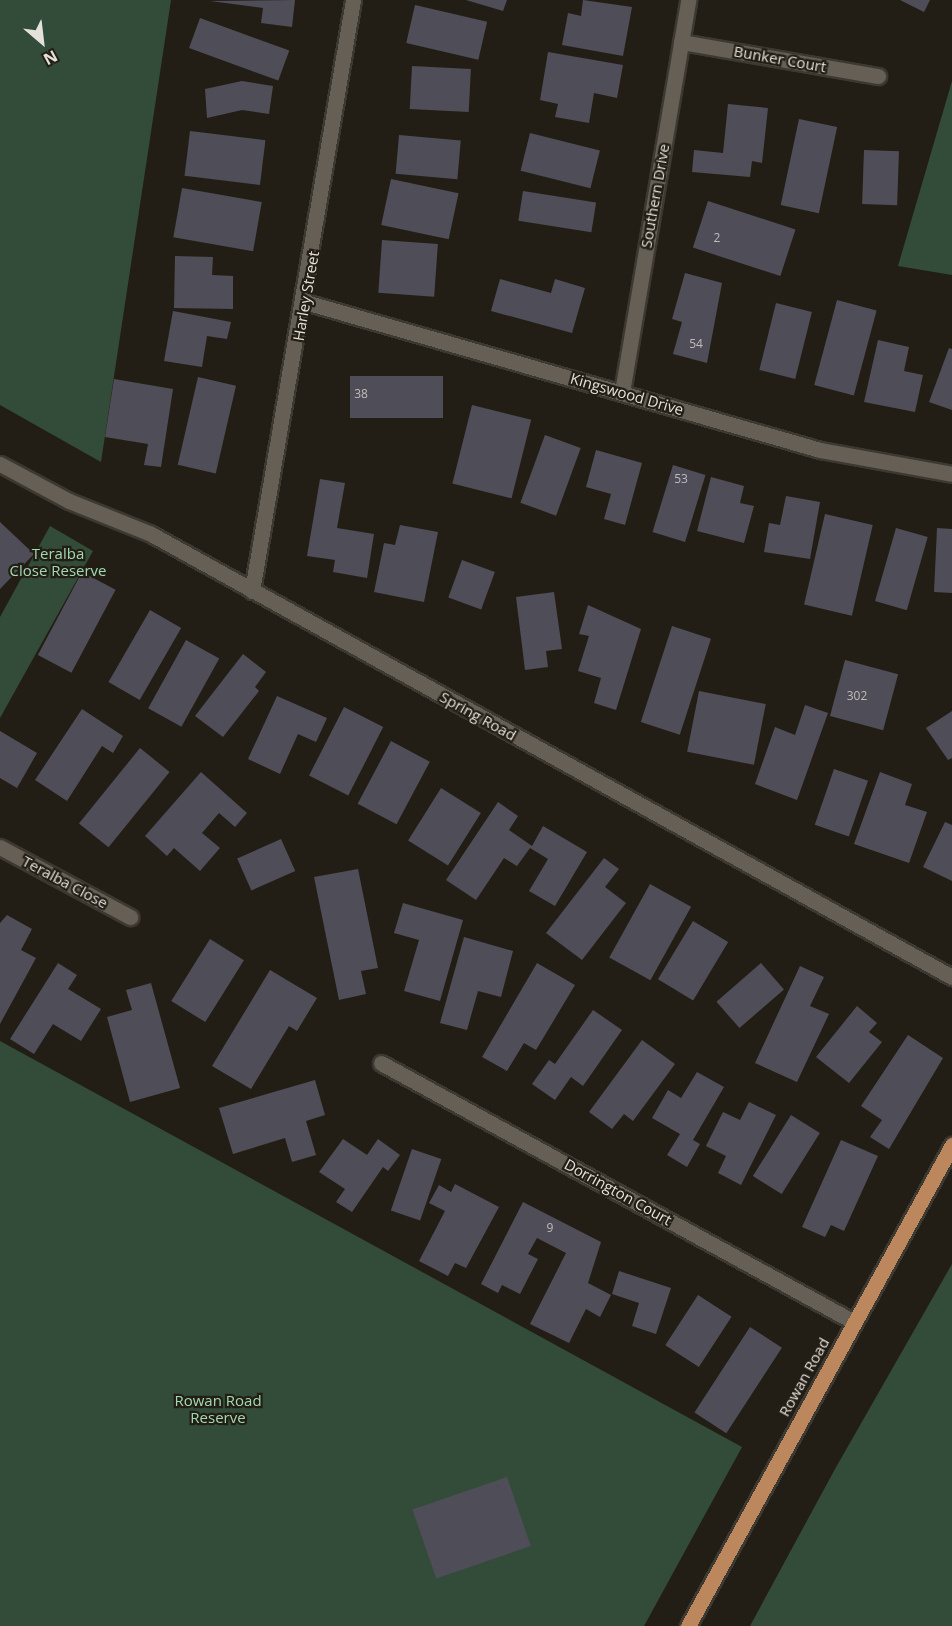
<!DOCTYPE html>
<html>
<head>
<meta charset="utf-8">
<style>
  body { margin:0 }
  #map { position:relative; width:952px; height:1626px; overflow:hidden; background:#231e15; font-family:"Open Sans",sans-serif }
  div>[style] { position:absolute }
  .green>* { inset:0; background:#334c3a }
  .building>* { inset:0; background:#4f4d58; transform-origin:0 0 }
  .roads { filter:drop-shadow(2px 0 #3c3832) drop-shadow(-2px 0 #3c3832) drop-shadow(0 2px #3c3832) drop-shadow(0 -2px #3c3832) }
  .minor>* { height:15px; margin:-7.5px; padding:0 7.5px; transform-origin:7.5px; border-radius:7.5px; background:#655f55 }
  .major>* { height:15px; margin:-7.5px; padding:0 7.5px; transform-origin:7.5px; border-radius:7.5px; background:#bd875e }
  span { translate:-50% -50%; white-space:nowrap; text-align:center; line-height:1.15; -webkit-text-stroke:4.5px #231e15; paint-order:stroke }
  .number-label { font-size:12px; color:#bfbbba }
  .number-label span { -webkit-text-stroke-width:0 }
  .street-label { font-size:15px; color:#e4e0da }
  .park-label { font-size:15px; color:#a1dab1 }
  .north { position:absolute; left:12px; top:12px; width:60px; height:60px; -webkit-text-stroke:4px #231e15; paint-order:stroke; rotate:152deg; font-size:16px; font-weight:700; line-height:24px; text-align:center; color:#e4e0da }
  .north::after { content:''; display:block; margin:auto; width:21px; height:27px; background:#e4e0da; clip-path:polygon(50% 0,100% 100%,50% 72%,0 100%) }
</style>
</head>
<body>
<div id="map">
  <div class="green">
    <i style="clip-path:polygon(0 0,171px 0,101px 462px,0 405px)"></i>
    <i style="clip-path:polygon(952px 81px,952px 275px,898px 266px)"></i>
    <i style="clip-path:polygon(50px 526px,93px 551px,0 718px,0 617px)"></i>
    <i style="clip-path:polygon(0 1041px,742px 1447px,644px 1626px,0 1626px)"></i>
    <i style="clip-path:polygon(952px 1264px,952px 1626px,750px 1626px,835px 1469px)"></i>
  </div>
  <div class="building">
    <i style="clip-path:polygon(295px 0,292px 27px,261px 23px,263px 8px,210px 1px)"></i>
    <i style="clip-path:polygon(466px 0,507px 0,503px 11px)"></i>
    <i style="clip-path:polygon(583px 0,632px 7px,623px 56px,562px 45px,568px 13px,581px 16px)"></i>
    <i style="clip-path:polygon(900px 0,930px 0,924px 12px)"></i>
    <i style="left:415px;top:5px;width:74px;height:39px;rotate:13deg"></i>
    <i style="left:200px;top:18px;width:95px;height:32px;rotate:20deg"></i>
    <i style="clip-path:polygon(548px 52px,623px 65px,617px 98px,594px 93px,589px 123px,555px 117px,558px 104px,540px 100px)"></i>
    <i style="left:412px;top:66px;width:59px;height:43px;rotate:3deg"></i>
    <i style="clip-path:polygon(242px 81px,273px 86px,269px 114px,242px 110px,207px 118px,205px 89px)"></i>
    <i style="clip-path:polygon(728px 104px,768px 108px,762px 163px,752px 161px,750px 177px,692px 172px,694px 150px,723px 153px)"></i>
    <i style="left:799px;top:119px;width:39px;height:88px;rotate:12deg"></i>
    <i style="left:190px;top:131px;width:76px;height:45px;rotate:7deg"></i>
    <i style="left:530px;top:133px;width:72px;height:39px;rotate:14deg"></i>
    <i style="left:399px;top:135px;width:62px;height:39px;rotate:5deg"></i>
    <i style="left:864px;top:150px;width:35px;height:54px;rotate:2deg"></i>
    <i style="left:391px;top:179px;width:69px;height:47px;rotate:12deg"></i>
    <i style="left:182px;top:188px;width:81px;height:50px;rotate:10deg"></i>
    <i style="left:523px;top:191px;width:74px;height:30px;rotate:9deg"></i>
    <i style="left:708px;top:201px;width:92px;height:49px;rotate:18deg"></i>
    <i style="left:382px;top:240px;width:56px;height:53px;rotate:4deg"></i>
    <i style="clip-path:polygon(175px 256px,213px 257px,212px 275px,233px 276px,233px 309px,174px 308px)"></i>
    <i style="clip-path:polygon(685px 273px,722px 283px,707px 363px,673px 354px,682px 322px,672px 319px)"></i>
    <i style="clip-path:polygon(500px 279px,551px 293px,555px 279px,585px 288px,572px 333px,491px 311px)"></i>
    <i style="left:837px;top:300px;width:41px;height:88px;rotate:15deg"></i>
    <i style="left:776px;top:303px;width:37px;height:69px;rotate:14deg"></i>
    <i style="clip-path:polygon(173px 311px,231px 322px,227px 339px,207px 336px,202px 367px,164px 361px)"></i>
    <i style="clip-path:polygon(878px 340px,909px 347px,904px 371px,923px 375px,915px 412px,864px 402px)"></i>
    <i style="clip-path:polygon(949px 348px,952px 349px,952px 410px,929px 402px)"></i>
    <i style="left:350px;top:376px;width:93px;height:42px"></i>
    <i style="left:198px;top:377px;width:39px;height:90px;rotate:13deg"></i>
    <i style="clip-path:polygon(114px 379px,173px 389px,161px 467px,144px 465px,148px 444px,105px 437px)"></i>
    <i style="left:472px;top:405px;width:61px;height:81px;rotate:14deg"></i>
    <i style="left:545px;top:435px;width:38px;height:72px;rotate:20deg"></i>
    <i style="clip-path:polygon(596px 450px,642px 463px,625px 525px,604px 519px,611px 494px,586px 487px)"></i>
    <i style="left:673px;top:465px;width:34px;height:70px;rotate:17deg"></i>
    <i style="clip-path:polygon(711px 477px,744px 486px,740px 503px,754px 506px,744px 543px,697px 531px)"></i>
    <i style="clip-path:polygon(320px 479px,345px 483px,337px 528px,374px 534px,367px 578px,333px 572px,335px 560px,307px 556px)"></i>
    <i style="clip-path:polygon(786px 496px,820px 502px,810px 559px,764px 552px,769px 523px,780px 525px)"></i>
    <i style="left:825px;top:514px;width:49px;height:93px;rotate:13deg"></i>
    <i style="clip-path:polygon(0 522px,34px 554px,0 589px)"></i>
    <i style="clip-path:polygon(400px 525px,438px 532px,424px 602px,374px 592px,384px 543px,395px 545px)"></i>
    <i style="left:896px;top:528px;width:33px;height:76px;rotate:16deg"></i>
    <i style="clip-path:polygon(937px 528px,952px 529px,952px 593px,934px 592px)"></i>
    <i style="left:462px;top:560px;width:35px;height:40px;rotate:20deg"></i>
    <i style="left:82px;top:572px;width:38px;height:94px;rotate:28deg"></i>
    <i style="clip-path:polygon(554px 592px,562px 649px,546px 651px,548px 667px,525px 670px,516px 597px)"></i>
    <i style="clip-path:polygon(588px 605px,641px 629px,616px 710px,594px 703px,601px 678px,578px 671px,589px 636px,579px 634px)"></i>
    <i style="left:150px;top:610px;width:36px;height:83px;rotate:30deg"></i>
    <i style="left:672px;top:626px;width:41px;height:101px;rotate:18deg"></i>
    <i style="left:186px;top:640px;width:38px;height:78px;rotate:29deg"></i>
    <i style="clip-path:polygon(243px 654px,266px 672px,255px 687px,259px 691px,223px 737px,195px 716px)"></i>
    <i style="left:845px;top:660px;width:55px;height:58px;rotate:15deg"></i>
    <i style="left:699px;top:691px;width:68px;height:62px;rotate:11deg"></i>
    <i style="clip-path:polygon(277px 696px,327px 718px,316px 742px,298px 734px,280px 774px,248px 759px)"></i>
    <i style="clip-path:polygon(805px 705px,828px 713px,797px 800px,755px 784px,775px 727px,795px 735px)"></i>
    <i style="left:344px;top:707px;width:44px;height:77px;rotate:27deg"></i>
    <i style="clip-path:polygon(82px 709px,123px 736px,113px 753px,102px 746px,67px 801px,35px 780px)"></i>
    <i style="clip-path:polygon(952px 711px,952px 758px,948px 760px,926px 728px)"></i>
    <i style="clip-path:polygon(0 731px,37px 753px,17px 788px,0 778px)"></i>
    <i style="left:391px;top:741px;width:44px;height:71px;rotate:28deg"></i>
    <i style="left:140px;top:748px;width:38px;height:97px;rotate:39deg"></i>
    <i style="left:834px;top:769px;width:36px;height:59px;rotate:19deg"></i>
    <i style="clip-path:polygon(201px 772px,247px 813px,235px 827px,219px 813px,202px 833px,220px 848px,200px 871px,174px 848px,167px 856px,145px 836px)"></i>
    <i style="clip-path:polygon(880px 772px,912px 784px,905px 805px,927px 812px,909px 863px,854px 844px)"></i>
    <i style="left:441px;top:788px;width:47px;height:62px;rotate:32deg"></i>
    <i style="clip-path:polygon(498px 802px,518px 816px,509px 830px,532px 846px,543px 826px,587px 852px,555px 906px,529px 891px,548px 859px,530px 848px,517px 866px,504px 858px,476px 900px,446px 880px)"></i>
    <i style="clip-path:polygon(945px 822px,952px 825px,952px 881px,923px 867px)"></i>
    <i style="left:281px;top:839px;width:35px;height:48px;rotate:66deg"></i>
    <i style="clip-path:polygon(604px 858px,619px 869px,605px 887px,626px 903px,582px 960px,546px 933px)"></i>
    <i style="clip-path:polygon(358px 869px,378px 968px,361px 971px,366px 994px,339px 1000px,314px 877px)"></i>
    <i style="left:650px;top:884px;width:47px;height:84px;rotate:29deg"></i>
    <i style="clip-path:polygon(403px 903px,463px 920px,440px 1001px,404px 991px,419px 940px,394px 933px)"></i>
    <i style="clip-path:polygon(7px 915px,32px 929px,21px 950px,36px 958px,0 1024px,0 923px)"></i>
    <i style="left:693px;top:921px;width:41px;height:68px;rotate:31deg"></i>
    <i style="clip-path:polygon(464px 937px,513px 951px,501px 997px,478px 991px,467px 1030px,440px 1023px)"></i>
    <i style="left:210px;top:939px;width:40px;height:73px;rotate:32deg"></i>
    <i style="clip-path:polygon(58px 963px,77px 975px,68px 989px,101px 1009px,81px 1041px,53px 1024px,34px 1054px,10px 1039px)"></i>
    <i style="clip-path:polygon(537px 963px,575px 985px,536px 1050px,524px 1043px,507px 1071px,482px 1057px)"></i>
    <i style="left:761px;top:963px;width:35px;height:59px;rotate:49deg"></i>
    <i style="clip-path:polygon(800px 966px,824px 977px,810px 1006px,829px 1014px,797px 1082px,755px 1063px)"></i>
    <i style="clip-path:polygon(270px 970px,317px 998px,297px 1031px,289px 1026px,251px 1089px,212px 1066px)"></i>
    <i style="clip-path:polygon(151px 983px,180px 1088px,130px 1102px,107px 1017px,132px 1010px,126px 990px)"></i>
    <i style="clip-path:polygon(857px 1006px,877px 1023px,869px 1032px,882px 1042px,849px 1083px,816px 1057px)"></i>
    <i style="clip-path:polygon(593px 1010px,622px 1030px,583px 1086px,571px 1077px,555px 1100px,532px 1084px,549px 1060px,555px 1064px)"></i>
    <i style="clip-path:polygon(908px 1035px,943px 1058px,889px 1149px,870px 1137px,882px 1120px,861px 1106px)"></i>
    <i style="clip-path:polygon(642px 1040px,675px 1064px,633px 1121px,624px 1114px,612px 1129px,589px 1112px)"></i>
    <i style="clip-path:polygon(697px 1072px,724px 1087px,693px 1140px,700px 1144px,687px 1167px,667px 1155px,680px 1134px,652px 1118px,668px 1090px,681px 1098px)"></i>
    <i style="clip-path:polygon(315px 1080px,325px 1115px,306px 1121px,316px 1155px,292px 1162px,285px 1138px,233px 1154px,219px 1108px)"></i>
    <i style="clip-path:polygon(749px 1102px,776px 1115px,741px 1185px,718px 1173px,726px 1156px,706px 1146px,723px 1112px,740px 1120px)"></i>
    <i style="left:791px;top:1115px;width:34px;height:72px;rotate:32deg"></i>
    <i style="clip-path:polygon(343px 1139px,367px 1155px,378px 1139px,400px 1155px,388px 1171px,383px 1167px,352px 1212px,336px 1202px,345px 1189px,319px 1172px)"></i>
    <i style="clip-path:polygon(841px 1140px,878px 1156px,844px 1231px,831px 1225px,825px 1237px,802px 1227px)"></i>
    <i style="left:412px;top:1149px;width:31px;height:65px;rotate:19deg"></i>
    <i style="clip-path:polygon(455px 1184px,499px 1207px,466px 1268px,455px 1263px,448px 1276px,419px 1261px,445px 1211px,429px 1203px,439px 1185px,451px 1192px)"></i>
    <i style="clip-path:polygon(523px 1202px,601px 1242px,588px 1283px,611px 1295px,600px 1317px,586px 1309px,569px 1343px,530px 1324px,566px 1253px,537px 1238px,528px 1254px,538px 1259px,520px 1294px,502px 1285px,498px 1293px,481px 1284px)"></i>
    <i style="clip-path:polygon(619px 1271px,671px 1288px,656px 1334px,632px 1326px,639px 1303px,612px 1294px)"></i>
    <i style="left:698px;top:1295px;width:40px;height:60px;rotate:33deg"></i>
    <i style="left:750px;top:1327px;width:38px;height:102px;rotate:33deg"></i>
    <i style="left:507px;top:1477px;width:73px;height:100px;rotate:71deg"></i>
  </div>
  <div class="roads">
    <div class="minor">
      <i style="left:681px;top:42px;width:200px;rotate:9.8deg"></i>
      <i style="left:305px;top:302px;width:536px;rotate:16.03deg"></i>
      <i style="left:820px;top:450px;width:134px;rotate:10.3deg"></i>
      <i style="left:622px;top:392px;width:398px;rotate:-80.4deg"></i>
      <i style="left:0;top:464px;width:78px;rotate:28.2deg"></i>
      <i style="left:69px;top:501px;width:88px;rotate:21.9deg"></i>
      <i style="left:151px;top:534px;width:915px;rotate:28.95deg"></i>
      <i style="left:252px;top:591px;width:600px;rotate:-80.3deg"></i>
      <i style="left:0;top:847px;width:148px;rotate:28.3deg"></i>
      <i style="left:381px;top:1063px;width:539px;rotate:28.7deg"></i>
    </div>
    <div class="major">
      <i style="left:688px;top:1626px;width:549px;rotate:-61.24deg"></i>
    </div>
  </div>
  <div class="number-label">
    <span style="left:717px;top:238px">2</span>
    <span style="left:696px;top:344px">54</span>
    <span style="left:361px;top:394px">38</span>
    <span style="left:681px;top:479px">53</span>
    <span style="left:857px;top:696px">302</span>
    <span style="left:550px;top:1228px">9</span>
  </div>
  <div class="street-label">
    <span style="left:780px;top:59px;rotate:10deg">Bunker Court</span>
    <span style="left:655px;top:196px;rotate:-80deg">Southern Drive</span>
    <span style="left:306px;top:296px;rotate:-80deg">Harley Street</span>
    <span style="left:627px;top:394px;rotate:16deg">Kingswood Drive</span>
    <span style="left:478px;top:716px;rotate:29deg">Spring Road</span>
    <span style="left:65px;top:882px;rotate:28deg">Teralba Close</span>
    <span style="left:618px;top:1192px;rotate:29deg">Dorrington Court</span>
    <span style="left:804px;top:1377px;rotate:-61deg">Rowan Road</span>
  </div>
  <div class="park-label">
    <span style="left:58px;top:562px">Teralba<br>Close Reserve</span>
    <span style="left:218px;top:1409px">Rowan Road<br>Reserve</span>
  </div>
  <div class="north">N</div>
</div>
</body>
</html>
